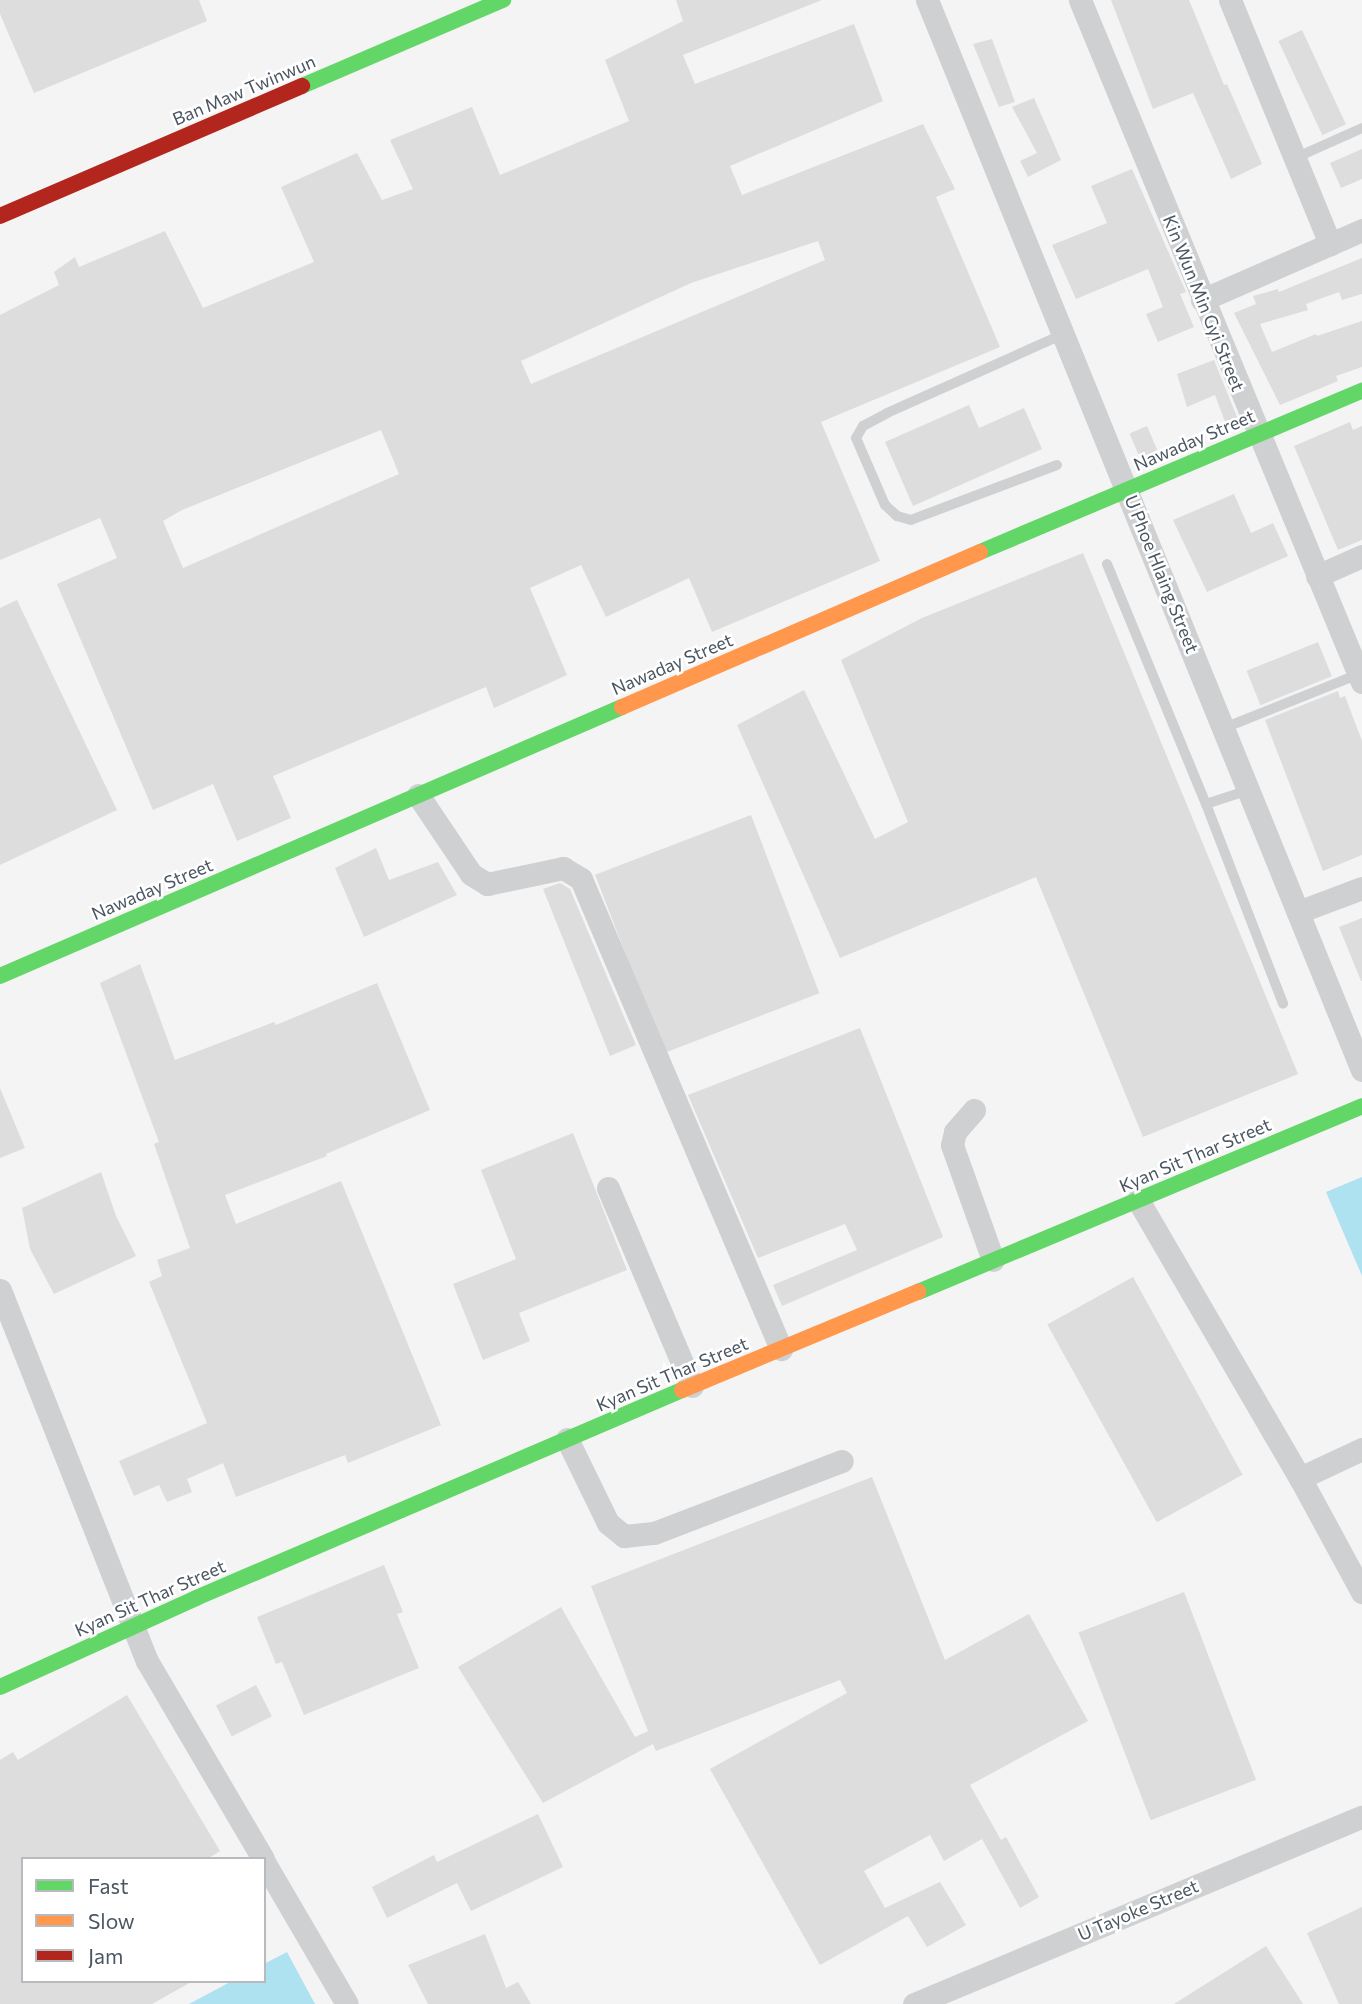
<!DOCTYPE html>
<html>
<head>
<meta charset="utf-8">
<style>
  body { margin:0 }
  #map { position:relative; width:1362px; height:2004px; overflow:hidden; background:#f4f4f4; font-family:Commissioner,sans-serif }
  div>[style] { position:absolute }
  .water>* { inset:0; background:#aee2f0 }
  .building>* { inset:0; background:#ddddde; transform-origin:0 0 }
  .lane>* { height:10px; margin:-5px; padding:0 5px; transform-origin:5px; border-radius:5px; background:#ced0d2 }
  .street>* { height:23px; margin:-11.5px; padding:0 11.5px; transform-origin:11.5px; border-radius:11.5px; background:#ced0d2 }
  .fast>* { height:16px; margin:-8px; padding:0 8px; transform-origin:8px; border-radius:8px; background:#63d668 }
  .slow>* { height:16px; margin:-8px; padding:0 8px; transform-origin:8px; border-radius:8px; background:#ff974d }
  .jam>* { height:16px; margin:-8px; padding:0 8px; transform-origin:8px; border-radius:8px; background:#b3261e }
  span { translate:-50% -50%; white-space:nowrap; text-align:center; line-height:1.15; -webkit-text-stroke:5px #fff; paint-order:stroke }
  .street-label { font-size:18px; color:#4a5661 }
  .legend { position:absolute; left:21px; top:1857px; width:245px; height:126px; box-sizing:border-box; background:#fff; border:2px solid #b7bbc0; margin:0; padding:9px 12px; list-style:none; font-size:21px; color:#4a5661 }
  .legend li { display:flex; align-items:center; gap:14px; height:35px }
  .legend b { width:35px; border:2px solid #b7bbc0 }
</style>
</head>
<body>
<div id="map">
  <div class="water">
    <i style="clip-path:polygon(1362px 1177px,1362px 1276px,1326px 1192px)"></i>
    <i style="clip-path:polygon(287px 1952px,315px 2004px,189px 2004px,232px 1981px,264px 1981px,264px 1964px)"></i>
  </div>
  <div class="building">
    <i style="clip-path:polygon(0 0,199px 0,207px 21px,34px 93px,0 14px)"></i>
    <i style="clip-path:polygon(evenodd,676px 0,822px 0,683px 55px,695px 84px,854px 24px,883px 101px,730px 166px,742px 195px,923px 124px,955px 189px,936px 197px,1000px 347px,821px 422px,880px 561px,712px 632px,689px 578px,606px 617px,581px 565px,530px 588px,567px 675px,494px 708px,486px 687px,273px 776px,291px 818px,237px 841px,213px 784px,153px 810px,57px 584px,117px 558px,100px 518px,0 560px,0 315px,59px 285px,54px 272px,75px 257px,79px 267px,165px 231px,203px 308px,314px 262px,281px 187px,357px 153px,382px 200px,413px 189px,390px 140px,472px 107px,500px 175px,629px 121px,605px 60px,683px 21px,676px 0,818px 241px,825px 260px,531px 384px,521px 361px,691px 283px,818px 241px,676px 0,381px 430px,399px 474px,183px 568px,163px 521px,182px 510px,381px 430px)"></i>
    <i style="clip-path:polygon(1111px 0,1189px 0,1224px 85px,1227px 84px,1262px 164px,1231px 179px,1193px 93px,1153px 109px)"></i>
    <i style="left:1302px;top:30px;width:104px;height:26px;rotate:65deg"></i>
    <i style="clip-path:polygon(992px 39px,1015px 102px,999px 107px,973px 44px)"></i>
    <i style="clip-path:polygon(1034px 98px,1061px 160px,1028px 177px,1020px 161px,1037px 153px,1012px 107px)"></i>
    <i style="clip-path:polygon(1362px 149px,1362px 179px,1341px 188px,1330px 163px)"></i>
    <i style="clip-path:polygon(1132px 169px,1186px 292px,1180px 294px,1194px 327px,1158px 342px,1146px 314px,1163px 307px,1148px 269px,1076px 299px,1052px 245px,1107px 223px,1091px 186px)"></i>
    <i style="clip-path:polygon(1362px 258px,1362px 294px,1342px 300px,1339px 292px,1306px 304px,1308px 310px,1260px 324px,1272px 352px,1316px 334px,1317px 336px,1362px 321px,1362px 367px,1336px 376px,1338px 381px,1280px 405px,1234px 313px,1256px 304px,1253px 296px,1278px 289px,1279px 292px)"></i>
    <i style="clip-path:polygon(1214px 360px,1239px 422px,1227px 427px,1215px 395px,1187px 407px,1177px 374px)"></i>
    <i style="clip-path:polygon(969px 405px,979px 428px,1024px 408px,1042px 449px,913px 506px,885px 442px)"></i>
    <i style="clip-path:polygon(1350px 422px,1353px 430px,1362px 426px,1362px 540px,1338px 550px,1294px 446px)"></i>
    <i style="left:1147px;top:426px;width:30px;height:19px;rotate:67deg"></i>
    <i style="clip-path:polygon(1234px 494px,1251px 533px,1273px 523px,1288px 556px,1207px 592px,1173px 520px)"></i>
    <i style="clip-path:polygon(1083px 553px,1298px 1074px,1143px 1137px,1036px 877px,840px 958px,737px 725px,804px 690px,875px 839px,908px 822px,841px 660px,922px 618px)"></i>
    <i style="clip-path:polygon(17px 600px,117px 810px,0 865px,0 608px)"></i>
    <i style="left:1318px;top:642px;width:37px;height:77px;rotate:68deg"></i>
    <i style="clip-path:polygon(1338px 691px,1340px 698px,1345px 696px,1362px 741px,1362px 855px,1323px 871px,1265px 720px)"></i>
    <i style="left:751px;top:815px;width:191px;height:167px;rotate:69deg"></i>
    <i style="clip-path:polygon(376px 848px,389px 880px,438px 862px,457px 895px,364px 937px,335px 868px)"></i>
    <i style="clip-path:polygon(560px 883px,570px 889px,636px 1045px,610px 1056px,543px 889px)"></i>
    <i style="clip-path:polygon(1362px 918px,1362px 981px,1361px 981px,1339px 927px)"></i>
    <i style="clip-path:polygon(140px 964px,175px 1060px,274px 1022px,276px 1025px,377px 983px,430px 1110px,326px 1154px,327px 1156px,225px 1195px,236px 1224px,341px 1181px,441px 1425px,348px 1463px,345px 1455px,236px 1497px,223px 1463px,187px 1479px,192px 1492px,167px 1502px,159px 1485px,134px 1496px,119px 1461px,207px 1423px,149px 1282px,162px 1276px,157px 1260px,190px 1248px,154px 1144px,159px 1142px,100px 983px)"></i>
    <i style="clip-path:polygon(860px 1028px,943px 1237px,782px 1306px,773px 1285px,857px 1250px,845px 1224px,758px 1258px,688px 1095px)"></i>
    <i style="clip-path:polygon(0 1088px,25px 1148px,0 1158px)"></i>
    <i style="clip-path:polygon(573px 1133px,627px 1270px,519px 1313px,530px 1341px,483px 1360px,453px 1284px,516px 1259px,481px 1170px)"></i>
    <i style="clip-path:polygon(101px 1172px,116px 1216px,136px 1256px,54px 1294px,30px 1249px,22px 1208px)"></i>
    <i style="left:1133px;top:1277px;width:226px;height:98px;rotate:61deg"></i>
    <i style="clip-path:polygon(872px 1477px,945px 1660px,1029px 1614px,1088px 1721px,970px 1785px,1001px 1840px,1006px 1837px,1039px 1897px,1020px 1908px,982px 1839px,944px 1861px,930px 1835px,864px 1871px,885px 1908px,940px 1882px,966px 1925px,927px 1947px,908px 1916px,820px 1965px,710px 1769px,847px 1693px,840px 1680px,656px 1751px,653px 1744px,543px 1803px,458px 1667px,561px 1607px,635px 1737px,648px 1731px,591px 1586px)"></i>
    <i style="clip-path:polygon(384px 1565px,403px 1612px,397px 1614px,419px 1668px,304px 1715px,282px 1662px,276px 1664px,257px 1617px)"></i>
    <i style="left:1184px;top:1592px;width:201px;height:113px;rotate:69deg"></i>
    <i style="left:256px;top:1685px;width:35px;height:45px;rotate:63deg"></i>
    <i style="clip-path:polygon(127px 1695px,220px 1851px,207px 1859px,23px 1859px,23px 1981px,193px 1981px,152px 2004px,0 2004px,0 1760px,13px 1752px,18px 1760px)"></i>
    <i style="clip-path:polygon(538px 1814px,563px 1867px,471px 1911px,457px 1883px,387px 1918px,372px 1887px,434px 1855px,437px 1862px)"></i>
    <i style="clip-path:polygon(1362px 1907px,1362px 2004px,1339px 2004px,1307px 1933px)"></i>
    <i style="clip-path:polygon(485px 1934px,506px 1988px,518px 1982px,531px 2004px,428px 2004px,408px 1965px)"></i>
    <i style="clip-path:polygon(1266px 1946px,1303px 2004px,1174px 2004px)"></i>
  </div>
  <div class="lane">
    <i style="left:1295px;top:158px;width:73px;rotate:-24.1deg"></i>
    <i style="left:1057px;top:465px;width:156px;rotate:159.4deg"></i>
    <i style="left:911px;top:520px;width:15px;rotate:-164deg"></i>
    <i style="left:897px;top:516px;width:16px;rotate:-137deg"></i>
    <i style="left:885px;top:505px;width:73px;rotate:-113.4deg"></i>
    <i style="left:856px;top:438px;width:14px;rotate:-60deg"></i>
    <i style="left:863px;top:426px;width:27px;rotate:-28deg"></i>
    <i style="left:887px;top:413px;width:194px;rotate:-24.1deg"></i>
    <i style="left:1107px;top:564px;width:260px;rotate:67.6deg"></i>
    <i style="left:1206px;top:804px;width:214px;rotate:68.9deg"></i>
    <i style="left:1224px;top:728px;width:145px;rotate:-21.8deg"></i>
    <i style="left:1206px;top:804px;width:45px;rotate:-18deg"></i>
  </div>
  <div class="street">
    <i style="left:927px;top:0;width:1155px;rotate:67.88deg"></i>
    <i style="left:1080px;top:0;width:738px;rotate:67.54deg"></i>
    <i style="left:1230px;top:0;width:264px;rotate:67.7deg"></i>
    <i style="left:1202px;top:300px;width:175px;rotate:-23.6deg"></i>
    <i style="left:1317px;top:576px;width:49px;rotate:-24deg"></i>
    <i style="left:418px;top:795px;width:95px;rotate:56.1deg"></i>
    <i style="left:471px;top:874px;width:19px;rotate:32deg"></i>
    <i style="left:487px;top:884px;width:78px;rotate:-11.9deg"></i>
    <i style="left:563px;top:868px;width:21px;rotate:31deg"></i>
    <i style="left:581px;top:879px;width:511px;rotate:66.95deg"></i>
    <i style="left:1298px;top:912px;width:68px;rotate:-20.6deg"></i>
    <i style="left:974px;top:1110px;width:29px;rotate:131deg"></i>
    <i style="left:955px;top:1132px;width:13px;rotate:103deg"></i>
    <i style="left:952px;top:1145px;width:122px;rotate:70.4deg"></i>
    <i style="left:608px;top:1188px;width:215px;rotate:67deg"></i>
    <i style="left:1138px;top:1200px;width:322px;rotate:59.8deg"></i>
    <i style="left:1300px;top:1478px;width:130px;rotate:61.5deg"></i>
    <i style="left:0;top:1290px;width:399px;rotate:68.4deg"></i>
    <i style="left:147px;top:1661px;width:229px;rotate:59.6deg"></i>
    <i style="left:567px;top:1439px;width:93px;rotate:64deg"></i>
    <i style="left:608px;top:1523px;width:21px;rotate:39deg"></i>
    <i style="left:624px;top:1536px;width:30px;rotate:-6deg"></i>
    <i style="left:654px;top:1533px;width:201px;rotate:-21deg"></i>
    <i style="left:1300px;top:1478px;width:68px;rotate:-25.1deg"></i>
    <i style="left:264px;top:1862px;width:164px;rotate:59.7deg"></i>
    <i style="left:914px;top:2004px;width:485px;rotate:-22.7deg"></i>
  </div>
  <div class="fast">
    <i style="left:302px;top:86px;width:219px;rotate:-23.2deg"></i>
    <i style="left:980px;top:552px;width:415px;rotate:-22.9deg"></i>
    <i style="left:0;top:976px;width:678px;rotate:-23.39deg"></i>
    <i style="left:918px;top:1292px;width:481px;rotate:-22.7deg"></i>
    <i style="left:0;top:1687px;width:215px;rotate:-24.4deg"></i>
    <i style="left:196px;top:1598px;width:529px;rotate:-23.17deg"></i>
  </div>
  <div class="slow">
    <i style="left:622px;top:707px;width:390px;rotate:-23.4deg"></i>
    <i style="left:682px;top:1390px;width:256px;rotate:-22.6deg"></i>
  </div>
  <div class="jam">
    <i style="left:0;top:216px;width:329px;rotate:-23.3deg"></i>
  </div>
  <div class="street-label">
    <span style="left:244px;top:90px;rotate:-23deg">Ban Maw Twinwun</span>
    <span style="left:1204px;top:303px;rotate:68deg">Kin Wun Min Gyi Street</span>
    <span style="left:1194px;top:440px;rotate:-23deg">Nawaday Street</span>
    <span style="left:1162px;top:574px;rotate:68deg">U Phoe Hlaing Street</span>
    <span style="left:672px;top:664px;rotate:-23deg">Nawaday Street</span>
    <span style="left:152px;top:889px;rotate:-23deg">Nawaday Street</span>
    <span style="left:1195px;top:1155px;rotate:-23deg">Kyan Sit Thar Street</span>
    <span style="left:672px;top:1374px;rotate:-23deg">Kyan Sit Thar Street</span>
    <span style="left:150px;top:1598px;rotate:-24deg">Kyan Sit Thar Street</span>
    <span style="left:1138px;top:1910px;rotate:-23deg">U Tayoke Street</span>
  </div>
  <ul class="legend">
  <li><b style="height:9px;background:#63d668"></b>Fast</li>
  <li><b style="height:9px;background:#ff974d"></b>Slow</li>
  <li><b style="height:9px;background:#b3261e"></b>Jam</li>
  </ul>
</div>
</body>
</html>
